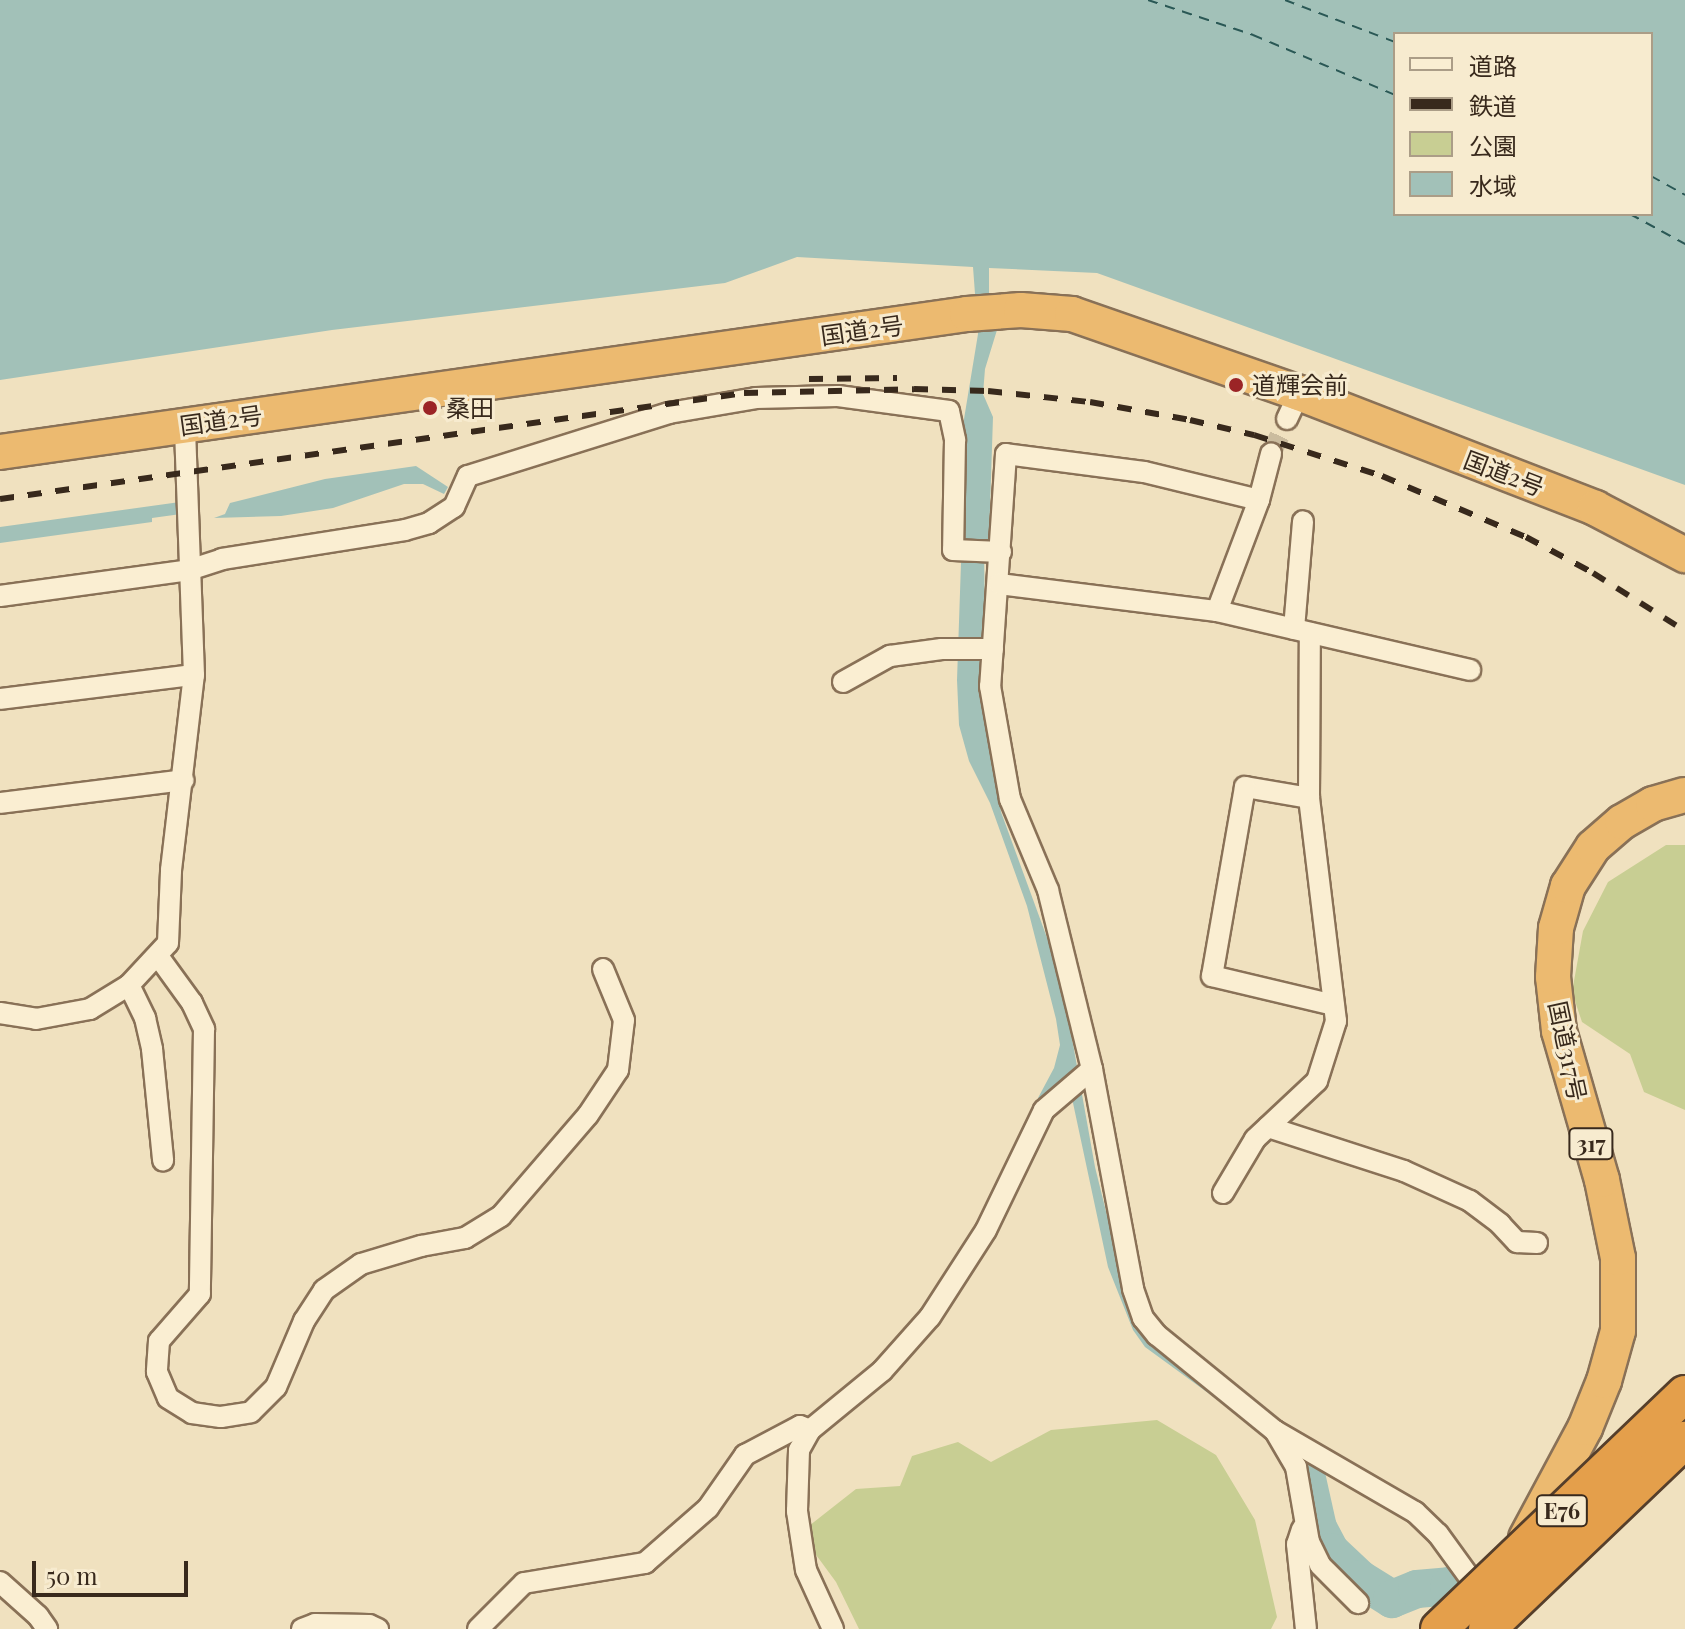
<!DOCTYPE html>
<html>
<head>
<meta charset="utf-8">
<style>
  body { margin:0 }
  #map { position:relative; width:1685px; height:1629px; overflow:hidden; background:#f0e1bf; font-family:"Playfair Display","Noto Sans JP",serif }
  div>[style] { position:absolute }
  .green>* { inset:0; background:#c8ce93 }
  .water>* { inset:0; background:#a2c1b8 }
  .river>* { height:38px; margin:-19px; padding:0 19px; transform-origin:19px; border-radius:19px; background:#a2c1b8 }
  .ferry>* { height:2px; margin-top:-1px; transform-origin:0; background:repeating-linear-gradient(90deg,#2a5855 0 10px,transparent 0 18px) }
  .minor-tunnel>* { height:20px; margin-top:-10px; transform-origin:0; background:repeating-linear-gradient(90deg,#cbbc9e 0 20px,transparent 0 30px) }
  .roads { filter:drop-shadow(2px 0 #897157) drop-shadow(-2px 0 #897157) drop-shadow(0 2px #897157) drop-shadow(0 -2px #897157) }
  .minor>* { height:20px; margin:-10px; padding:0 10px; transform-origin:10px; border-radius:10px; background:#faeed2 }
  .trunk>* { height:34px; margin:-17px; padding:0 17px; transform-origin:17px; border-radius:17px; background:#ecba70 }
  .rail>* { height:6px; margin-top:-3px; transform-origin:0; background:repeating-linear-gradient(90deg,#38291c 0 14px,transparent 0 28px) }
  .bridges { filter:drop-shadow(2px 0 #563f2b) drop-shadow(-2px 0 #563f2b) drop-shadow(0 2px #563f2b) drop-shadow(0 -2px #563f2b) }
  .motorway-bridge>* { height:36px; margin:-18px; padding:0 18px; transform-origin:18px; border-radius:18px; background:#e49f4b }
  .dots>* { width:22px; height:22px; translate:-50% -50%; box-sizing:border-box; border:4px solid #f7ebcf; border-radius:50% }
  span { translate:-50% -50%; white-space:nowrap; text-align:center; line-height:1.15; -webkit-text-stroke:6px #f7ebcf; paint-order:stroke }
  .shield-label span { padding:2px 6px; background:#f7ebcf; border:2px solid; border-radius:6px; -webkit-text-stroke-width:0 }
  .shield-label { font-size:22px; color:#38291c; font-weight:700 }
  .street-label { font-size:24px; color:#38291c }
  .poi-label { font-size:24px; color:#38291c }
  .left { translate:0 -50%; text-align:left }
  .legend { position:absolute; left:1393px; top:32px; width:260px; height:184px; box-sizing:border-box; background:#f7ebcf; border:2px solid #ab9d87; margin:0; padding:10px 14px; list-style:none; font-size:24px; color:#38291c }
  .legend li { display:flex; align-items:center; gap:16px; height:40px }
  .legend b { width:40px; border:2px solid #ab9d87 }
  .scale { position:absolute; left:32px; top:1561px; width:156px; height:36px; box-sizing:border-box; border:4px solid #38291c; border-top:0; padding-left:10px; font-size:24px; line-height:28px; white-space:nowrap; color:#38291c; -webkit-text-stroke:6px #f7ebcf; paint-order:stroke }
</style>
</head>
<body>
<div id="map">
  <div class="green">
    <i style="clip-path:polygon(1666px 845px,1685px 845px,1685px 1110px,1644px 1092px,1630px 1054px,1582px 1022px,1572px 992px,1583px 931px,1608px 882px)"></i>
    <i style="clip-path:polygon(1157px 1420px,1216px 1455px,1255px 1520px,1277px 1617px,1271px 1629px,859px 1629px,836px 1582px,800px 1533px,856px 1489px,900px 1486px,912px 1456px,958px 1442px,991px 1462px,1051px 1430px)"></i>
  </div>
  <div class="water">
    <i style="clip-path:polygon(evenodd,0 0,1685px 0,1685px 485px,1097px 273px,989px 268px,989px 293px,997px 330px,985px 369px,983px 394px,993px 417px,989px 539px,984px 546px,985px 628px,987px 722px,1001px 812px,1050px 946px,1068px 1016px,1095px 1167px,1127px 1296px,1248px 1414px,1252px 1425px,1145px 1347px,1133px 1330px,1108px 1267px,1073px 1103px,1061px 1082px,1039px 1103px,1038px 1098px,1054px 1068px,1060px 1045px,1056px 1019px,1027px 906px,990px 803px,969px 761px,959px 725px,957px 680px,961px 563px,966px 546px,961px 539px,964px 419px,978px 334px,973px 267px,797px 257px,725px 283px,332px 330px,0 380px,0 0,1395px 34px,1651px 34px,1651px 214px,1395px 214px,1395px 34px)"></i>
    <i style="clip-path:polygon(416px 466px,448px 487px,444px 494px,423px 484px,404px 484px,333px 508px,281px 516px,214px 518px,225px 514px,230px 503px,325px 479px)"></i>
    <i style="clip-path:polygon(180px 502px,181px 514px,152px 518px,152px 522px,0 543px,0 527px)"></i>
  </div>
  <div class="river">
    <i style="left:1303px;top:1461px;width:69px;rotate:77.4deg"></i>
    <i style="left:1318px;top:1528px;width:27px;rotate:62deg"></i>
    <i style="left:1331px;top:1552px;width:40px;rotate:43deg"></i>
    <i style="left:1360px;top:1579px;width:38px;rotate:32deg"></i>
    <i style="left:1392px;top:1599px;width:27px;rotate:-22deg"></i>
    <i style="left:1417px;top:1589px;width:32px;rotate:-5deg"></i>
    <i style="left:1449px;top:1586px;width:57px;rotate:49.3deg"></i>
  </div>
  <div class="ferry">
    <i style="left:1148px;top:0;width:111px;rotate:18.4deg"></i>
    <i style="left:1253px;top:35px;width:154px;rotate:22.9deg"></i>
    <i style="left:1285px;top:0;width:118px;rotate:20.9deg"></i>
    <i style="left:1651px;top:176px;width:39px;rotate:29deg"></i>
    <i style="left:1630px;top:214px;width:63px;rotate:28.6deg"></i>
  </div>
  <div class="minor-tunnel">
    <i style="left:1271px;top:454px;width:38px;rotate:-65deg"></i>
  </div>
  <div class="roads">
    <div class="minor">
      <i style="left:1287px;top:419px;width:29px;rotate:-65deg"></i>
      <i style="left:1259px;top:500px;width:118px;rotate:-166.3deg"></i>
      <i style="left:1144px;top:472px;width:139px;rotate:-172.6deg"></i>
      <i style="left:1006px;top:454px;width:233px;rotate:93.9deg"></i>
      <i style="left:990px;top:686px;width:115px;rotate:80deg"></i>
      <i style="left:1010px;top:799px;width:99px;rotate:67.3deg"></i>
      <i style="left:1048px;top:890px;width:184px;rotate:76.2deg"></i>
      <i style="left:1092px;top:1069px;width:224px;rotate:79.4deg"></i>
      <i style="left:1133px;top:1289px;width:31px;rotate:71deg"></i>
      <i style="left:1143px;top:1318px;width:22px;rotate:51deg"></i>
      <i style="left:1157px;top:1335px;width:152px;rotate:39.1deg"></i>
      <i style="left:1275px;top:1431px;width:162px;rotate:30.1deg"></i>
      <i style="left:1415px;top:1512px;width:32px;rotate:44deg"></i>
      <i style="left:1438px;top:1534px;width:77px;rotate:54deg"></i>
      <i style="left:999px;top:584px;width:220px;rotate:7.1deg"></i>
      <i style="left:1217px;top:611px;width:260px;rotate:13.1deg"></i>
      <i style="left:0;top:596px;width:191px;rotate:-7.8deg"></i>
      <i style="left:189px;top:570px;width:35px;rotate:-18deg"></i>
      <i style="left:222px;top:559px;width:185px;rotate:-9deg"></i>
      <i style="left:405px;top:530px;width:25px;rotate:-16deg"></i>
      <i style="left:429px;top:523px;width:30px;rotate:-33deg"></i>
      <i style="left:454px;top:507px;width:34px;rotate:-66deg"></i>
      <i style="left:468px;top:476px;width:211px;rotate:-17.4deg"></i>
      <i style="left:669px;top:413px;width:88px;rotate:-9.8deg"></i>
      <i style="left:756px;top:398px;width:82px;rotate:-1.4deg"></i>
      <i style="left:838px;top:396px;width:112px;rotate:7.7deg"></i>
      <i style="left:949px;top:411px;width:30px;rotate:78deg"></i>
      <i style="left:955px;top:440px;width:110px;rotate:91deg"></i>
      <i style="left:953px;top:550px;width:48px;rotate:2.4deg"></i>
      <i style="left:1217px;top:611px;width:119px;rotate:-69.3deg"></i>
      <i style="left:1259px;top:500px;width:48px;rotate:-75.4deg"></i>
      <i style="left:1294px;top:629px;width:108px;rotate:-85.2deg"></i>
      <i style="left:843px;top:682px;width:54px;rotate:-29deg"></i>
      <i style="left:890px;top:656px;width:52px;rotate:-7.7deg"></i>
      <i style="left:942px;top:649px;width:51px"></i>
      <i style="left:0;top:699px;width:195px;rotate:-7.1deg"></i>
      <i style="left:1309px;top:798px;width:65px;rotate:-170.2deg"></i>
      <i style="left:1245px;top:787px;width:192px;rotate:99.9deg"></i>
      <i style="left:1212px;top:976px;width:125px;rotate:13.4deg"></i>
      <i style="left:0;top:803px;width:185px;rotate:-7.1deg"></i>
      <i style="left:158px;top:956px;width:58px;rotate:54.1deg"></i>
      <i style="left:192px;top:1003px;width:29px;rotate:65deg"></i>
      <i style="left:204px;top:1029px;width:265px;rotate:90.9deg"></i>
      <i style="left:200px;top:1294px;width:62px;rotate:131.1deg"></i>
      <i style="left:159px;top:1341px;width:31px;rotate:94deg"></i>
      <i style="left:157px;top:1372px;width:28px;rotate:67deg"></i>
      <i style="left:168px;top:1398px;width:28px;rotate:32deg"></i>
      <i style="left:192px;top:1413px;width:29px;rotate:8deg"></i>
      <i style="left:221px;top:1417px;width:30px;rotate:-9deg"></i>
      <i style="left:251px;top:1412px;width:35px;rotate:-45deg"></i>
      <i style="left:276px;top:1387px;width:72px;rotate:-67deg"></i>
      <i style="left:304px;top:1321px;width:37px;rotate:-57deg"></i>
      <i style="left:324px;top:1290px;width:45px;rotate:-35.1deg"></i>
      <i style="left:361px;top:1264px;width:63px;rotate:-16.7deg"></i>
      <i style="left:421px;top:1246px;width:45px;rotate:-10.3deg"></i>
      <i style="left:465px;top:1238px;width:42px;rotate:-31.4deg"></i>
      <i style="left:501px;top:1216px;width:133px;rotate:-49.3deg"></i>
      <i style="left:588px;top:1115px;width:54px;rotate:-56.3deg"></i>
      <i style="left:618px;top:1070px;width:50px;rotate:-83.2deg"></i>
      <i style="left:624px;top:1020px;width:55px;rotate:-112.4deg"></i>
      <i style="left:129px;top:985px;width:37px;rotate:64deg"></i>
      <i style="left:145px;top:1018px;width:32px;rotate:77deg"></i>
      <i style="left:152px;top:1049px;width:112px;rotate:84.3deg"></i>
      <i style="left:0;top:1013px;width:36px;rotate:9deg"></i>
      <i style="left:36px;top:1019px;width:55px;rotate:-10.5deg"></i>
      <i style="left:90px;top:1009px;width:46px;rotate:-31.6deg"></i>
      <i style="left:129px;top:985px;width:57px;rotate:-47.1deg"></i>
      <i style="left:168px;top:943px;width:73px;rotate:-87.6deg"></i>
      <i style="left:171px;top:870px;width:196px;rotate:-83.3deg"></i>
      <i style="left:194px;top:675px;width:249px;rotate:-92.1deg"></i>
      <i style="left:1268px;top:1127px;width:143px;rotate:17.9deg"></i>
      <i style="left:1404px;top:1171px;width:72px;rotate:24.4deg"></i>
      <i style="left:1470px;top:1201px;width:38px;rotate:37deg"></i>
      <i style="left:1500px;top:1224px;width:25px;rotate:47deg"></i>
      <i style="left:1517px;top:1242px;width:20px;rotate:3deg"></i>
      <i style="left:1223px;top:1193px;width:63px;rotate:-59.3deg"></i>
      <i style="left:1255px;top:1139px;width:85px;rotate:-43.1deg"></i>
      <i style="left:1317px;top:1081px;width:63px;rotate:-72.4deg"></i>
      <i style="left:1336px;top:1021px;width:225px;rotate:-96.9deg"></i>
      <i style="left:1309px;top:798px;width:165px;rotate:-89.7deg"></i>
      <i style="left:1275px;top:1431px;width:42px;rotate:59.7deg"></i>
      <i style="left:1296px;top:1467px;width:76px;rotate:80.2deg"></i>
      <i style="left:1309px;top:1542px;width:25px;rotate:64deg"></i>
      <i style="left:1320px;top:1565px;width:54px;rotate:45deg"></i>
      <i style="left:1302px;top:1529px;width:16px;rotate:108deg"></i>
      <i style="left:1297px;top:1544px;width:85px;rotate:84deg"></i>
      <i style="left:0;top:1582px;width:51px;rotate:41.8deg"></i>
      <i style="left:38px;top:1616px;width:16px;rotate:55deg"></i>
      <i style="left:302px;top:1629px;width:14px;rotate:-21deg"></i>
      <i style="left:315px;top:1624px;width:54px;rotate:1.1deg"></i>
      <i style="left:369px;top:1625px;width:10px;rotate:24deg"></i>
      <i style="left:478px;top:1629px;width:65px;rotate:-45deg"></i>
      <i style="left:524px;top:1583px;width:123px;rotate:-9.4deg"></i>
      <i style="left:645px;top:1563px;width:84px;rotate:-41.1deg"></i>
      <i style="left:708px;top:1508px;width:65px;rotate:-55.1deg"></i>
      <i style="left:745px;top:1455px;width:62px;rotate:-27.8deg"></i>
      <i style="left:800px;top:1426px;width:11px;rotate:22deg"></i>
      <i style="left:833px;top:1629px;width:65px;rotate:-114.6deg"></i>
      <i style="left:806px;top:1570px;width:60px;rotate:-98.7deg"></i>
      <i style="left:797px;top:1511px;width:61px;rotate:-88.1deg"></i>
      <i style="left:799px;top:1450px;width:23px;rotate:-61deg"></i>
      <i style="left:810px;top:1430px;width:93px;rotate:-39.3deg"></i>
      <i style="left:882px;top:1371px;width:72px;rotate:-48.4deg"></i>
      <i style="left:930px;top:1317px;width:103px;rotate:-57.2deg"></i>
      <i style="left:986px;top:1230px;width:133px;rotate:-64.2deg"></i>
      <i style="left:1044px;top:1110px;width:63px;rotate:-40.5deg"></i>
    </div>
    <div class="trunk">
      <i style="left:0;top:452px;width:977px;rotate:-8.12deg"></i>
      <i style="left:967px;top:314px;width:54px;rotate:-4.2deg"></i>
      <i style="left:1021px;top:310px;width:51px;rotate:4.5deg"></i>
      <i style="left:1072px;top:314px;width:240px;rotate:19.2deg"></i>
      <i style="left:1299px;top:393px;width:318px;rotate:21.2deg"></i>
      <i style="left:1595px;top:508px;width:102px;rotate:27.6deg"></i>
      <i style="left:1526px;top:1538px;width:125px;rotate:-61.8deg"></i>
      <i style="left:1585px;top:1428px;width:51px;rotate:-68deg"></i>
      <i style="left:1604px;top:1381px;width:52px;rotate:-74.4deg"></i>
      <i style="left:1618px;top:1331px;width:73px;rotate:-90deg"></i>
      <i style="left:1618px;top:1258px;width:80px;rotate:-101.6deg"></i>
      <i style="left:1602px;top:1180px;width:155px;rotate:-106.1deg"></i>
      <i style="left:1559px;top:1031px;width:54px;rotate:-96.3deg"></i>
      <i style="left:1553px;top:977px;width:49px;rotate:-86.5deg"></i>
      <i style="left:1556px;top:928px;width:44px;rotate:-74.1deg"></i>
      <i style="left:1568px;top:886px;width:46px;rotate:-57.3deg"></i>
      <i style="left:1593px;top:847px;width:38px;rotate:-41deg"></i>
      <i style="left:1622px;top:822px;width:36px;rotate:-30deg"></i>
      <i style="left:1653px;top:804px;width:33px;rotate:-16deg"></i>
    </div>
  </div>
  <div class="rail">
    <i style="left:809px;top:379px;width:88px;rotate:-0.7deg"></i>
    <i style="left:0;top:499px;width:752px;rotate:-8.11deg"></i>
    <i style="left:744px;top:393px;width:170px;rotate:-1.3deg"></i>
    <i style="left:914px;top:389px;width:74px;rotate:1.5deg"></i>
    <i style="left:988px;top:391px;width:103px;rotate:6.2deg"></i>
    <i style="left:1090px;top:402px;width:102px;rotate:10.2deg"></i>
    <i style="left:1190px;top:420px;width:66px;rotate:13.2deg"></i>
    <i style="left:1254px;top:435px;width:134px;rotate:17.8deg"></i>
    <i style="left:1382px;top:476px;width:156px;rotate:23deg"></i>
    <i style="left:1526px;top:537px;width:76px;rotate:28.2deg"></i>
    <i style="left:1593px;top:573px;width:109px;rotate:32.2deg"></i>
  </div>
  <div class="bridges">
    <div class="motorway-bridge">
      <i style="left:1439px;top:1629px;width:340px;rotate:-43.7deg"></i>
      <i style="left:1487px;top:1629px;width:274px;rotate:-43.7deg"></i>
    </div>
  </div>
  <div class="dots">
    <i style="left:1236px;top:385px;background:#9b2426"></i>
    <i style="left:430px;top:408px;background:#9b2426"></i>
  </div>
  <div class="shield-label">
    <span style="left:1591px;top:1144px">317</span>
    <span style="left:1562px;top:1511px">E76</span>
  </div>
  <div class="street-label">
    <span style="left:862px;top:330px;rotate:-8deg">国道2号</span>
    <span style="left:221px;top:420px;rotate:-8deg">国道2号</span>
    <span style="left:1504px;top:473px;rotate:21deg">国道2号</span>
    <span style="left:1568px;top:1051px;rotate:78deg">国道317号</span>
  </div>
  <div class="poi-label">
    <span class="left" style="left:1252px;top:385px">道輝会前</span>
    <span class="left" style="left:446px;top:408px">桑田</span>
  </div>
  <ul class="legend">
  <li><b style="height:10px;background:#faeed2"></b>道路</li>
  <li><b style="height:10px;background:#38291c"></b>鉄道</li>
  <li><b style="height:22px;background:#c8ce93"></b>公園</li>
  <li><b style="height:22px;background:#a2c1b8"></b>水域</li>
  </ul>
  <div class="scale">50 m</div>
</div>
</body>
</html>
